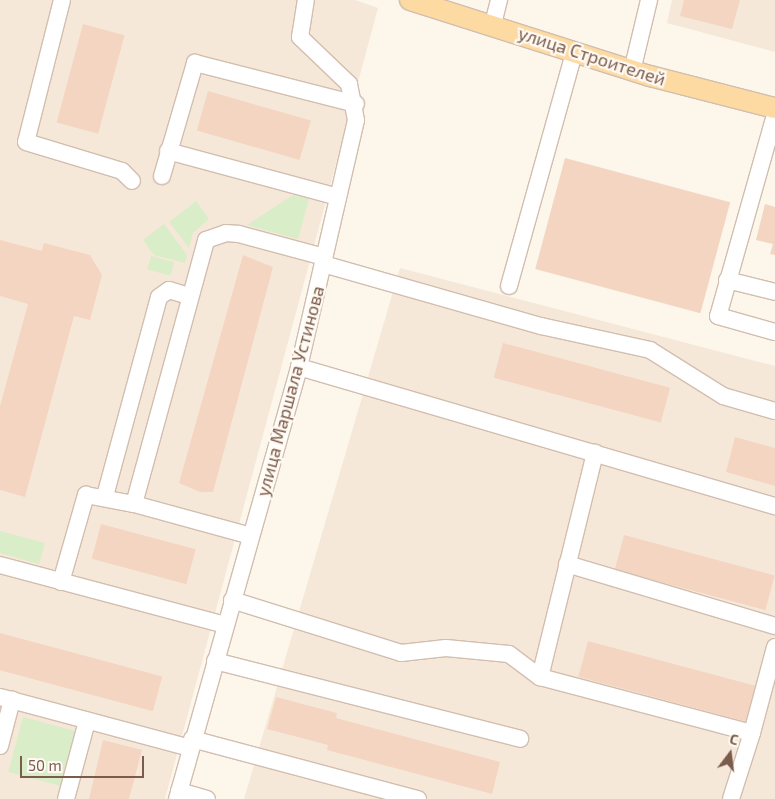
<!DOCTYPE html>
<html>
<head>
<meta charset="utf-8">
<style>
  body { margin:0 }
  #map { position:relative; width:775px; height:799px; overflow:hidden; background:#fdf6eb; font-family:"Exo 2",sans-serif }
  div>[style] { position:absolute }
  .residential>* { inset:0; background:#f6e8d9 }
  .green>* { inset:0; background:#d8edc8; transform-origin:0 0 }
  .building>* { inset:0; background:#f4d5c1; transform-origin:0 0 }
  .roads { filter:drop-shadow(1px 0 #d2beaf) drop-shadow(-1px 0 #d2beaf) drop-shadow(0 1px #d2beaf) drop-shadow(0 -1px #d2beaf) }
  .minor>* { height:16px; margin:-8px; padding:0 8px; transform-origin:8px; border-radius:8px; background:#fff }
  .major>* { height:20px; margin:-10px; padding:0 10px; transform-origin:10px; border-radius:10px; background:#fddaa2 }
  span { translate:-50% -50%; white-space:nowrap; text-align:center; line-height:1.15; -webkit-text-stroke:4.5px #fffaf3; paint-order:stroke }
  .street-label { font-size:18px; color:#7b5c4c }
  .north { position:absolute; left:705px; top:729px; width:50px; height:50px; -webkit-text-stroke:4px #fffaf3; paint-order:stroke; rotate:15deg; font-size:14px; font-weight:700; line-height:20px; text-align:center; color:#7b5c4c }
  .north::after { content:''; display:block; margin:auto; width:18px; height:22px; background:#7b5c4c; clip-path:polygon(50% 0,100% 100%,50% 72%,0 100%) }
  .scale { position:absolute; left:20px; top:756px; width:124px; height:22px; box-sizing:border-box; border:2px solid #7b5c4c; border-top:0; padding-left:6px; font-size:15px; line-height:18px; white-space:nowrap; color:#7b5c4c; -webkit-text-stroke:4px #fffaf3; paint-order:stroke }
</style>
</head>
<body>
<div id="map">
  <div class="residential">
    <i style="clip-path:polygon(0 0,355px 0,378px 8px,165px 799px,0 799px)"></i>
    <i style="clip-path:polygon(672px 0,775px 0,775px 52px,667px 23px)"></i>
    <i style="clip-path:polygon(400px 268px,775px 366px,775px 799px,244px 799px)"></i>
  </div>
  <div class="green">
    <i style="clip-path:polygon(293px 195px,309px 199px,298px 239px,247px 225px)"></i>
    <i style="clip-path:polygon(196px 201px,209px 219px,193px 233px,189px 248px,169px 222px)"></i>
    <i style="clip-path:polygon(164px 224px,187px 255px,185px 263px,154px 255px,143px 240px)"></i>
    <i style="left:151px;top:256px;width:24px;height:14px;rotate:15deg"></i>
    <i style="clip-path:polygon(0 531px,45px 543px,39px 564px,0 553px)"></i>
    <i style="left:23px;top:717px;width:54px;height:57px;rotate:15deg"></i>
  </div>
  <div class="building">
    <i style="clip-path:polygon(684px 0,740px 0,732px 29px,680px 16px)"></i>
    <i style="left:83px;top:24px;width:43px;height:102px;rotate:15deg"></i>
    <i style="left:208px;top:91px;width:107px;height:41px;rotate:16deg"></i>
    <i style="left:565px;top:158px;width:171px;height:115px;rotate:15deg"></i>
    <i style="clip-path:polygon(765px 204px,775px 207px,775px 255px,770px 254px,773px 244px,756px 240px)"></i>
    <i style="clip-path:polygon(0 240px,42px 251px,44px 243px,90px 255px,102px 275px,90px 320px,74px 316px,25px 497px,0 490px,0 406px,28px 304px,0 296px)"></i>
    <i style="clip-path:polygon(243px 255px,273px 267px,213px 492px,200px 492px,179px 483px)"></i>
    <i style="left:503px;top:343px;width:173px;height:36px;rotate:15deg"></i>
    <i style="clip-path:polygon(735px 437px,775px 448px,775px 486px,726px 472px)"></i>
    <i style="left:101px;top:524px;width:98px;height:36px;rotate:15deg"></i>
    <i style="left:624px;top:535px;width:156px;height:36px;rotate:15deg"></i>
    <i style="left:0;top:633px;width:168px;height:36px;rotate:15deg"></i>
    <i style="left:588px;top:641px;width:173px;height:37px;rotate:15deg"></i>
    <i style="clip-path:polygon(276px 697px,337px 713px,336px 718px,500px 762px,492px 794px,327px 750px,328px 745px,267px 729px)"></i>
    <i style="clip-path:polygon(103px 740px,142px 750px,129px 799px,89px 799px)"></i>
  </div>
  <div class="roads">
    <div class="minor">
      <i style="left:62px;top:0;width:146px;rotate:104.2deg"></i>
      <i style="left:26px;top:142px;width:100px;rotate:16.8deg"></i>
      <i style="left:122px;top:171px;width:14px;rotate:45deg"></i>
      <i style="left:493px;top:24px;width:25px;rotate:-76deg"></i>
      <i style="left:632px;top:71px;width:73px;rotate:-76.5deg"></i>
      <i style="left:775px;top:115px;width:209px;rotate:105.8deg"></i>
      <i style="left:718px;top:316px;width:59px;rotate:15.7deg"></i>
      <i style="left:168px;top:151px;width:176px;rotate:15.1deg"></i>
      <i style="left:162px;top:176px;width:118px;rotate:-73.7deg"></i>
      <i style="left:195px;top:63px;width:166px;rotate:14.3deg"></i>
      <i style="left:323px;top:264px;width:227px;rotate:15.9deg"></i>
      <i style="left:541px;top:326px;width:112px;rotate:12.4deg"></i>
      <i style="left:650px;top:350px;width:86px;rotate:32.2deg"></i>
      <i style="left:723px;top:396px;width:54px;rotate:16.1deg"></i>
      <i style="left:727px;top:280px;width:49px;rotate:14deg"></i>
      <i style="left:509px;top:286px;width:242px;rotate:-74.4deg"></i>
      <i style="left:299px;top:367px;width:496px;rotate:16.3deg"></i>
      <i style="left:105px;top:496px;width:206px;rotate:-74.8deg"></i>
      <i style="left:159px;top:297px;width:12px;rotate:-35deg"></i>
      <i style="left:169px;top:290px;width:21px;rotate:17deg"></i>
      <i style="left:134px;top:504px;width:121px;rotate:15.3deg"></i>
      <i style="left:567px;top:564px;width:217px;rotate:16.6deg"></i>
      <i style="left:0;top:565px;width:233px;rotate:14.9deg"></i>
      <i style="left:61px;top:582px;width:91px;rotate:-74deg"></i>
      <i style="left:86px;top:495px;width:49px;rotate:10.6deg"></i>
      <i style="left:134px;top:504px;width:274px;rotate:-74.7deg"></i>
      <i style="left:206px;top:240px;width:21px;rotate:-19deg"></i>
      <i style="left:226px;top:233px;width:13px;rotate:4deg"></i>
      <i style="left:239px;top:234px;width:88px;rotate:15.1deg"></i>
      <i style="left:232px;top:600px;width:177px;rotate:17.4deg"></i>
      <i style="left:401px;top:653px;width:45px;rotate:-6.3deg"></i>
      <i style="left:446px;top:648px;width:63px;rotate:5.4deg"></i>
      <i style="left:509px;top:654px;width:39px;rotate:37deg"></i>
      <i style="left:540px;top:677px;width:219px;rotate:14.8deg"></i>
      <i style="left:752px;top:733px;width:69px;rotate:107.7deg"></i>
      <i style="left:215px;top:661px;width:315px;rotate:14.3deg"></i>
      <i style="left:540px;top:677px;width:231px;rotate:-76.2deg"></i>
      <i style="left:0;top:697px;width:197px;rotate:15deg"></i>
      <i style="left:752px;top:733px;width:89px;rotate:-75deg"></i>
      <i style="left:192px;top:739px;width:234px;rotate:14.9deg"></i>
      <i style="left:0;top:746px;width:48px;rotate:-75.4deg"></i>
      <i style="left:179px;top:791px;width:29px;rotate:16deg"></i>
      <i style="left:66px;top:799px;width:81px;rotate:-74.9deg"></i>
      <i style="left:177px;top:799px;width:449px;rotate:-74.2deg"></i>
      <i style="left:299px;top:367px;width:253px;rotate:-77deg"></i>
      <i style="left:356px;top:120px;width:37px;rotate:-101deg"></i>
      <i style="left:349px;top:84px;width:68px;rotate:-136.2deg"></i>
      <i style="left:300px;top:37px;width:37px;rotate:-81deg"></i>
    </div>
    <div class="major">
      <i style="left:410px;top:0;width:252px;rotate:17.6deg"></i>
      <i style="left:650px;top:76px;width:129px;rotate:14.4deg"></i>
    </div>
  </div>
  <div class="street-label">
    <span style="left:592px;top:56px;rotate:18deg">улица Строителей</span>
    <span style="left:290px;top:391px;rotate:-75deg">улица Маршала Устинова</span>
  </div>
  <div class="north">С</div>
  <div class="scale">50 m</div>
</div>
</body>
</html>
